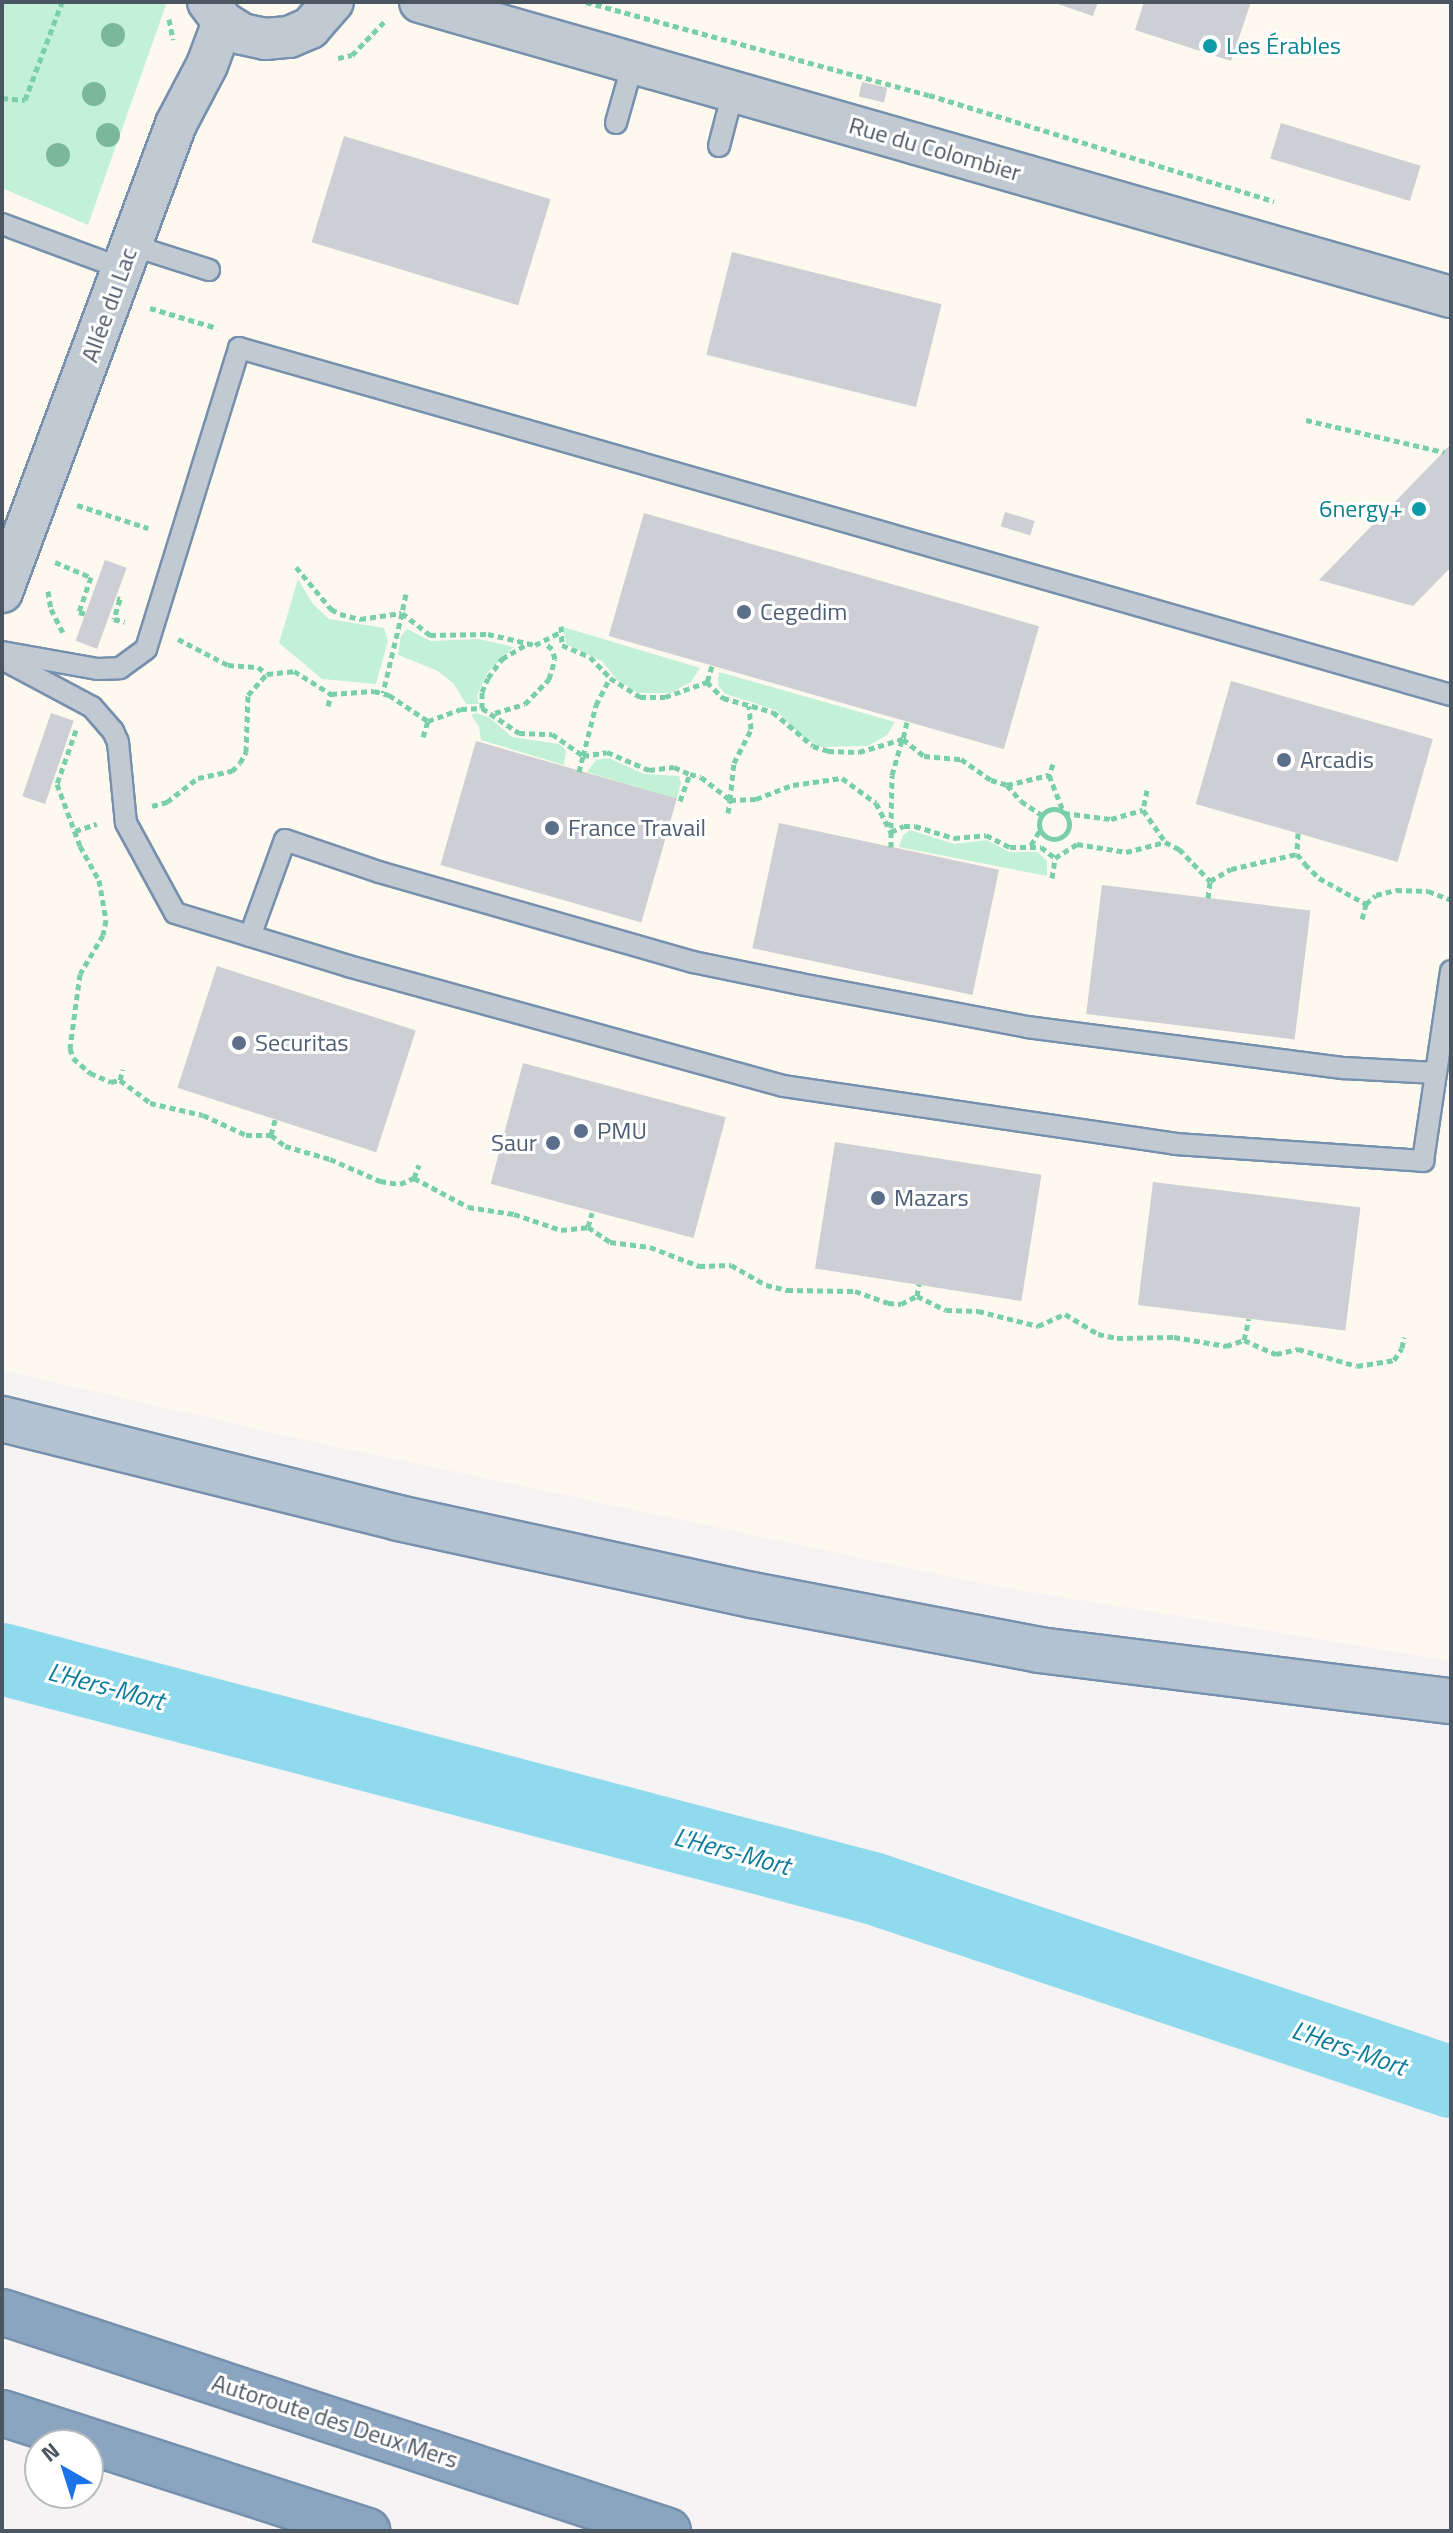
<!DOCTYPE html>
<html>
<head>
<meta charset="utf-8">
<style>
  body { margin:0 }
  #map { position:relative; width:1453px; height:2533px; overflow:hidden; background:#f5f3f3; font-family:"Titillium Web",sans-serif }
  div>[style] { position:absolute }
  .commercial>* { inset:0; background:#fdf9ef }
  .green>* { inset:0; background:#c3f1d5 }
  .river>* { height:72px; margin:-36px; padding:0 36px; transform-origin:36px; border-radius:36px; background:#90daee }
  .building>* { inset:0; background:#cdcfd5; transform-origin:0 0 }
  .path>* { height:5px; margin-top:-2.5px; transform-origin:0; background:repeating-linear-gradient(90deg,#7ad0a6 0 6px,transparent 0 10px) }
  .path>.ring { margin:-2.5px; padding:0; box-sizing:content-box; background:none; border:5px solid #7ad0a6; border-radius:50% }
  .roads { filter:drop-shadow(2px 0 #7690ad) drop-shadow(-2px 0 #7690ad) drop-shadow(0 2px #7690ad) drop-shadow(0 -2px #7690ad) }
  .service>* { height:20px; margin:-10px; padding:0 10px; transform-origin:10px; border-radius:10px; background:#c1cad2 }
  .minor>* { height:40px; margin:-20px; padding:0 20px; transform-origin:20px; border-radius:20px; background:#c1cad2 }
  .primary>* { height:44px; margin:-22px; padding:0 22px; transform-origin:22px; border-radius:22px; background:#b3c2d1 }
  .motorway>* { height:44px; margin:-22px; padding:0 22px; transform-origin:22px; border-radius:22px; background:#8ba5c1 }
  .trees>* { width:24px; height:24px; margin:-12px; border-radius:50%; background:#7bb799 }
  .dots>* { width:22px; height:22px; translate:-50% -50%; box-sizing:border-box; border:4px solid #fff; border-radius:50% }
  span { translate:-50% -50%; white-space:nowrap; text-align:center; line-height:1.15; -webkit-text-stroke:6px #fff; paint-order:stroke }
  .culture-label { font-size:24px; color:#0d838f }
  .left { translate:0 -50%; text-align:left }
  .right { translate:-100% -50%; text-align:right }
  .street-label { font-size:24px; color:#4a5661 }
  .service-label { font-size:24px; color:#4e5e75 }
  .water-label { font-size:26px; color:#0c7c9b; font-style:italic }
  .frame { position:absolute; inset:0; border:4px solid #4a5661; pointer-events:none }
  .north { position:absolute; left:24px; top:2429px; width:80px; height:80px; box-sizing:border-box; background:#fff; border:2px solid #b7bbc0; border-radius:50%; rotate:321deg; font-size:22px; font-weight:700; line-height:32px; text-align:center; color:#4a5661 }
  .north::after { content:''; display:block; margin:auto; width:28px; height:36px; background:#1a73e8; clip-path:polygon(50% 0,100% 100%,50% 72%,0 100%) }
</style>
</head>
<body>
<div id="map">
  <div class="commercial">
    <i style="clip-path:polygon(2px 2px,1451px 2px,1451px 1661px,989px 1585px,305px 1440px,2px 1370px)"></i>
  </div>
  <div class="green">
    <i style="clip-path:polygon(2px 2px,167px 2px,88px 225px,2px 188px)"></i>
    <i style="clip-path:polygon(298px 579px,313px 604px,329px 619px,384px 628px,388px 641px,376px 684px,322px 679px,279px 643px)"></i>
    <i style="clip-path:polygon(563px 627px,700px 668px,691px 682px,671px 693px,638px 693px,617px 680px,602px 661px,566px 644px)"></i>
    <i style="clip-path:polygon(407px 629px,431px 641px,479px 639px,514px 647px,487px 673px,477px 696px,479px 704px,466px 704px,454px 684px,438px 671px,398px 655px,401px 636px)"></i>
    <i style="clip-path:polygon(719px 672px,895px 722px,887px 735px,868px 746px,821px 747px,801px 736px,776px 710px,725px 694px,718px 685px)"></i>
    <i style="clip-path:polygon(476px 713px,490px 718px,512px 737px,559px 744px,566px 750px,564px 765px,481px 740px,479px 726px,471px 715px)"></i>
    <i style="clip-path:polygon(609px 758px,644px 774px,679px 776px,681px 783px,677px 799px,587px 772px,596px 760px)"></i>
    <i style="clip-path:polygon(910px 830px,954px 844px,987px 840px,1009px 852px,1038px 852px,1047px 861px,1047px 876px,899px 847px,903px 835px)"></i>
  </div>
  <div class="river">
    <i style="left:2px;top:1659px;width:900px;rotate:14.75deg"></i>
    <i style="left:872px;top:1888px;width:611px;rotate:18.52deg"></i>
  </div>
  <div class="building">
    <i style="clip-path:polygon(1052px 2px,1098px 2px,1093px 16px)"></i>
    <i style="clip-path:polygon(1144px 2px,1251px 2px,1231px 61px,1135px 30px)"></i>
    <i style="left:862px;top:82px;width:26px;height:15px;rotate:13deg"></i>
    <i style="left:1281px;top:123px;width:146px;height:37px;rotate:17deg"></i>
    <i style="left:344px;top:136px;width:216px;height:111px;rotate:17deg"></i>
    <i style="left:732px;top:252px;width:216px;height:106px;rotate:14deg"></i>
    <i style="clip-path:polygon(1451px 444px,1451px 567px,1413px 606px,1319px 580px)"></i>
    <i style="left:1005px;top:512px;width:31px;height:15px;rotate:17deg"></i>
    <i style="left:644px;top:513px;width:411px;height:128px;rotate:16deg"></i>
    <i style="left:105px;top:560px;width:23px;height:86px;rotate:20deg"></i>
    <i style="left:1231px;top:681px;width:210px;height:128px;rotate:16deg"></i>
    <i style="left:51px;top:713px;width:24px;height:88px;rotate:19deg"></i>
    <i style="left:476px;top:741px;width:209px;height:129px;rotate:16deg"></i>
    <i style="left:779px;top:823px;width:225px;height:128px;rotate:12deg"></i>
    <i style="left:1102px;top:885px;width:210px;height:130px;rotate:7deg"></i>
    <i style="left:217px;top:966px;width:209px;height:128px;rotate:18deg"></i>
    <i style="left:523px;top:1063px;width:210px;height:125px;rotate:15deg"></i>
    <i style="left:835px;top:1142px;width:209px;height:128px;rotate:9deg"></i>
    <i style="left:1153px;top:1182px;width:209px;height:124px;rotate:7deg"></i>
  </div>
  <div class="path">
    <i style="left:586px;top:2px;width:355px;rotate:15.2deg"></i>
    <i style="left:929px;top:95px;width:361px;rotate:17.1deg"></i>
    <i style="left:169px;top:19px;width:21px;rotate:79deg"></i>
    <i style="left:338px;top:58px;width:14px;rotate:-12deg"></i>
    <i style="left:352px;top:55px;width:47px;rotate:-45.9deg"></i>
    <i style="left:2px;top:98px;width:23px;rotate:5deg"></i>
    <i style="left:25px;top:100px;width:105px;rotate:-69.3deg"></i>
    <i style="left:150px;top:308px;width:70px;rotate:16.6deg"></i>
    <i style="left:1306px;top:420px;width:142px;rotate:13.1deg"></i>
    <i style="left:77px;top:505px;width:75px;rotate:17.9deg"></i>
    <i style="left:55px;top:562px;width:39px;rotate:23deg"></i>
    <i style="left:91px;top:577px;width:37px;rotate:109deg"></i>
    <i style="left:79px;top:612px;width:7px;rotate:16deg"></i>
    <i style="left:296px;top:567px;width:55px;rotate:50.2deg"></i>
    <i style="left:331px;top:609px;width:10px;rotate:29deg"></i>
    <i style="left:340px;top:614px;width:21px;rotate:14deg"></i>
    <i style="left:360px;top:619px;width:42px;rotate:-8.1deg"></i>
    <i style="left:402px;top:613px;width:82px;rotate:103.4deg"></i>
    <i style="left:48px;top:591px;width:18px;rotate:81deg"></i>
    <i style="left:51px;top:609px;width:27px;rotate:63deg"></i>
    <i style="left:406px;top:594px;width:19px;rotate:102deg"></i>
    <i style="left:402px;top:613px;width:36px;rotate:38deg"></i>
    <i style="left:430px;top:635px;width:58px;rotate:-1deg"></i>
    <i style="left:488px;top:634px;width:48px;rotate:13.2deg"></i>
    <i style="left:535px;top:645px;width:27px;rotate:-27deg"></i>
    <i style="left:117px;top:598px;width:3px;rotate:18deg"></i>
    <i style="left:120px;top:599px;width:21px;rotate:107deg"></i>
    <i style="left:114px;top:619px;width:11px;rotate:15deg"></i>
    <i style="left:561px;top:626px;width:19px;rotate:87deg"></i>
    <i style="left:562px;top:645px;width:30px;rotate:23deg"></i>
    <i style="left:590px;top:657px;width:29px;rotate:46deg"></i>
    <i style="left:610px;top:678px;width:36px;rotate:32deg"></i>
    <i style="left:640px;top:697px;width:25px"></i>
    <i style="left:665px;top:697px;width:45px;rotate:-19.7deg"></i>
    <i style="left:178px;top:639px;width:56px;rotate:27.5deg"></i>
    <i style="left:228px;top:665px;width:30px;rotate:4deg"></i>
    <i style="left:258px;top:667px;width:11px;rotate:38deg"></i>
    <i style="left:712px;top:666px;width:17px;rotate:107deg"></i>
    <i style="left:707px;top:682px;width:23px;rotate:45deg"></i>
    <i style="left:723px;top:698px;width:52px;rotate:15.6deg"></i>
    <i style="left:773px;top:712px;width:52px;rotate:40.4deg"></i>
    <i style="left:813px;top:746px;width:16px;rotate:18deg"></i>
    <i style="left:828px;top:751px;width:31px;rotate:2deg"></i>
    <i style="left:859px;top:752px;width:46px;rotate:-16.5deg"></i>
    <i style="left:328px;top:706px;width:12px;rotate:-76deg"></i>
    <i style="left:331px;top:694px;width:43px;rotate:-4deg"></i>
    <i style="left:374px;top:691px;width:16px;rotate:15deg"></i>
    <i style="left:389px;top:695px;width:47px;rotate:33.7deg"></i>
    <i style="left:482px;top:708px;width:16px;rotate:-90deg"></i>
    <i style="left:482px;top:692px;width:15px;rotate:-67deg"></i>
    <i style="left:488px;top:678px;width:24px;rotate:-54deg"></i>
    <i style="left:502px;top:659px;width:27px;rotate:-31deg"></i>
    <i style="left:495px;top:713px;width:31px;rotate:-17deg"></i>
    <i style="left:525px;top:704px;width:35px;rotate:-46deg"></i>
    <i style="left:549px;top:679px;width:21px;rotate:-73deg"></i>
    <i style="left:555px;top:659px;width:10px;rotate:-107deg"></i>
    <i style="left:552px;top:649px;width:9px;rotate:-139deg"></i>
    <i style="left:907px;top:722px;width:17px;rotate:103deg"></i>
    <i style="left:903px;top:739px;width:27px;rotate:39deg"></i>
    <i style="left:924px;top:756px;width:37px;rotate:5deg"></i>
    <i style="left:961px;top:759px;width:37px;rotate:35deg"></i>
    <i style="left:991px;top:780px;width:17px;rotate:17deg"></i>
    <i style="left:1007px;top:785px;width:43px;rotate:-13.4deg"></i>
    <i style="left:76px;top:730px;width:57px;rotate:109.4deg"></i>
    <i style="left:57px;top:784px;width:66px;rotate:69.6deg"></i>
    <i style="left:80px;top:846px;width:39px;rotate:61deg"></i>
    <i style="left:99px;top:880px;width:41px;rotate:80.1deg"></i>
    <i style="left:106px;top:920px;width:15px;rotate:101deg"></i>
    <i style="left:103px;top:935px;width:45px;rotate:120.5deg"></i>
    <i style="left:80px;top:974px;width:75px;rotate:97.7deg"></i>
    <i style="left:70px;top:1048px;width:10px;rotate:73deg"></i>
    <i style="left:73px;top:1058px;width:23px;rotate:41deg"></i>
    <i style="left:90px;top:1073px;width:23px;rotate:23deg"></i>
    <i style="left:111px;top:1082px;width:9px;rotate:-13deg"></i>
    <i style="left:120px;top:1080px;width:38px;rotate:37deg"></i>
    <i style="left:150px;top:1103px;width:54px;rotate:12.8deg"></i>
    <i style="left:203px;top:1115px;width:47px;rotate:24.9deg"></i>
    <i style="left:246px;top:1135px;width:25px"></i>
    <i style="left:271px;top:1135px;width:18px;rotate:38deg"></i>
    <i style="left:285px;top:1146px;width:47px;rotate:16.1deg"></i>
    <i style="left:330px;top:1159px;width:55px;rotate:23.7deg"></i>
    <i style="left:380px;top:1181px;width:20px;rotate:9deg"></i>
    <i style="left:400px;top:1184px;width:15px;rotate:-23deg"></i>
    <i style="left:414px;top:1178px;width:61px;rotate:28.2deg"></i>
    <i style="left:468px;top:1207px;width:47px;rotate:8.7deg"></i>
    <i style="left:514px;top:1214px;width:50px;rotate:18.8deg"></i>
    <i style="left:561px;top:1230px;width:27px;rotate:-6deg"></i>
    <i style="left:588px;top:1227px;width:27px;rotate:34deg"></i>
    <i style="left:610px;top:1242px;width:40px;rotate:7.1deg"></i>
    <i style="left:650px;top:1247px;width:53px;rotate:21.2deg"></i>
    <i style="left:699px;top:1266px;width:32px;rotate:-2deg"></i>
    <i style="left:731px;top:1265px;width:40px;rotate:29.7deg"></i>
    <i style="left:766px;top:1285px;width:22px;rotate:13deg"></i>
    <i style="left:787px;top:1290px;width:68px;rotate:0.8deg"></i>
    <i style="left:855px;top:1291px;width:35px;rotate:20deg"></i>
    <i style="left:888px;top:1303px;width:13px;rotate:4deg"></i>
    <i style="left:901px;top:1304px;width:18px;rotate:-27deg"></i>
    <i style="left:917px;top:1296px;width:32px;rotate:26deg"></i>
    <i style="left:946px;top:1310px;width:32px;rotate:2deg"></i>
    <i style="left:978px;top:1311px;width:62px;rotate:14deg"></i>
    <i style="left:1038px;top:1326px;width:30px;rotate:-24deg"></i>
    <i style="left:1065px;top:1314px;width:39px;rotate:31deg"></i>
    <i style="left:1098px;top:1334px;width:19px;rotate:12deg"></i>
    <i style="left:1117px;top:1338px;width:57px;rotate:-1deg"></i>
    <i style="left:1174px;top:1337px;width:53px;rotate:9.8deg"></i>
    <i style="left:1226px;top:1346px;width:19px;rotate:-18deg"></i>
    <i style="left:1244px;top:1340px;width:35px;rotate:24deg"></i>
    <i style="left:1276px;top:1354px;width:23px;rotate:-13deg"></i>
    <i style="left:1298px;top:1349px;width:61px;rotate:16.1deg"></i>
    <i style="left:1357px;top:1366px;width:37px;rotate:-9deg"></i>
    <i style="left:1394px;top:1360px;width:14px;rotate:-56deg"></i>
    <i style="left:1402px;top:1348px;width:11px;rotate:-80deg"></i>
    <i style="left:423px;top:737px;width:17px;rotate:-73deg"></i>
    <i style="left:428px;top:721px;width:35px;rotate:-20deg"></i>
    <i style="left:461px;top:709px;width:21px;rotate:-3deg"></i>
    <i style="left:482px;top:708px;width:45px;rotate:34deg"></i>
    <i style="left:519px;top:733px;width:33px;rotate:2deg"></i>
    <i style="left:552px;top:734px;width:38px;rotate:35deg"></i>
    <i style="left:583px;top:756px;width:53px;rotate:-75.7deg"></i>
    <i style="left:596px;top:705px;width:30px;rotate:-63deg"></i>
    <i style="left:1053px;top:764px;width:12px;rotate:110deg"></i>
    <i style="left:1049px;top:775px;width:41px;rotate:68.5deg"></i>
    <i style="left:1064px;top:813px;width:47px;rotate:7.3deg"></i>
    <i style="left:1111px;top:819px;width:33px;rotate:-16deg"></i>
    <i style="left:579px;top:772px;width:16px;rotate:-76deg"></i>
    <i style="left:583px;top:756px;width:24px;rotate:-9deg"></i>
    <i style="left:607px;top:752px;width:46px;rotate:23.2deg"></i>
    <i style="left:649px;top:770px;width:25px;rotate:-7deg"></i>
    <i style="left:674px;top:767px;width:17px;rotate:24deg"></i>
    <i style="left:1007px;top:785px;width:21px;rotate:49deg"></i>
    <i style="left:1021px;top:801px;width:25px;rotate:34deg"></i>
    <i style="left:1147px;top:790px;width:20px;rotate:101deg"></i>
    <i style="left:1143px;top:810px;width:39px;rotate:55deg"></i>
    <i style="left:680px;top:801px;width:29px;rotate:-70deg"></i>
    <i style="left:690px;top:774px;width:11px;rotate:15deg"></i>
    <i style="left:701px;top:777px;width:37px;rotate:38deg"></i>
    <i style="left:730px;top:800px;width:37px;rotate:-84deg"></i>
    <i style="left:734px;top:763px;width:38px;rotate:-63deg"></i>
    <i style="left:751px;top:729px;width:23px;rotate:-95deg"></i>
    <i style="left:152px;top:806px;width:16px;rotate:-15deg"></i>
    <i style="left:167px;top:802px;width:39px;rotate:-38deg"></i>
    <i style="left:198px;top:778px;width:35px;rotate:-12deg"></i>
    <i style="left:232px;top:771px;width:11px;rotate:-45deg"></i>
    <i style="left:240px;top:763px;width:13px;rotate:-61deg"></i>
    <i style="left:246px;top:752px;width:57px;rotate:-88deg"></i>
    <i style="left:248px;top:695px;width:28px;rotate:-48deg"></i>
    <i style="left:267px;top:674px;width:27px;rotate:-6deg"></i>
    <i style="left:294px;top:671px;width:44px;rotate:31.9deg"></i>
    <i class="ring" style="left:1039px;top:809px;width:25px;height:25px"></i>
    <i style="left:728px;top:813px;width:13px;rotate:-81deg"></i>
    <i style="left:730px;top:800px;width:26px;rotate:-2deg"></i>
    <i style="left:756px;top:799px;width:40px;rotate:-21deg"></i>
    <i style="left:793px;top:785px;width:49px;rotate:-8.1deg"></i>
    <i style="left:842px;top:778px;width:42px;rotate:36.3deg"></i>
    <i style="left:876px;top:803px;width:33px;rotate:63deg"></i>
    <i style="left:891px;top:828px;width:53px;rotate:-88.9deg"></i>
    <i style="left:892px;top:775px;width:36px;rotate:-74deg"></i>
    <i style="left:75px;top:831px;width:23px;rotate:-18deg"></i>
    <i style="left:1298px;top:833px;width:21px;rotate:93deg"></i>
    <i style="left:1297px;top:854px;width:13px;rotate:51deg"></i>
    <i style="left:1305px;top:864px;width:20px;rotate:45deg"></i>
    <i style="left:1319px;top:878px;width:54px;rotate:29deg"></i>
    <i style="left:1031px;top:845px;width:17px;rotate:-59deg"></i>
    <i style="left:891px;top:847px;width:15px;rotate:-90deg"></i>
    <i style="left:891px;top:832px;width:14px;rotate:-25deg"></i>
    <i style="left:904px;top:826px;width:11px"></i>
    <i style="left:915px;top:826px;width:41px;rotate:17.1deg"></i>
    <i style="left:954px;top:838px;width:32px;rotate:-5deg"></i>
    <i style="left:986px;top:835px;width:27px;rotate:27deg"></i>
    <i style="left:1010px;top:847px;width:31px"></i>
    <i style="left:1041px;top:847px;width:18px;rotate:38deg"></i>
    <i style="left:1052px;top:878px;width:20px;rotate:-81deg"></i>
    <i style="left:1055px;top:858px;width:26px;rotate:-32deg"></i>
    <i style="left:1077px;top:844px;width:50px;rotate:9.3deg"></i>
    <i style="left:1126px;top:852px;width:40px;rotate:-14.4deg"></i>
    <i style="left:1165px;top:842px;width:16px;rotate:27deg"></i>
    <i style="left:1179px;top:849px;width:45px;rotate:45.9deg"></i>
    <i style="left:1208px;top:898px;width:17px;rotate:-83deg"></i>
    <i style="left:1210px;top:881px;width:24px;rotate:-30deg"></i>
    <i style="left:1231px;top:869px;width:68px;rotate:-12.8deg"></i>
    <i style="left:1362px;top:919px;width:16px;rotate:-75deg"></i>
    <i style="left:1366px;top:904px;width:13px;rotate:-42deg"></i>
    <i style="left:1376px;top:895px;width:21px;rotate:-14deg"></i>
    <i style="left:1396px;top:890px;width:32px;rotate:2deg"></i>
    <i style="left:1428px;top:891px;width:25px;rotate:21deg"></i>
    <i style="left:120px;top:1080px;width:11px;rotate:-75deg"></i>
    <i style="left:271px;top:1135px;width:16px;rotate:-75deg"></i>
    <i style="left:414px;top:1178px;width:14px;rotate:-69deg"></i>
    <i style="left:588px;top:1227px;width:15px;rotate:-74deg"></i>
    <i style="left:917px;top:1296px;width:12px;rotate:-81deg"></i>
    <i style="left:1244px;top:1340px;width:22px;rotate:-77deg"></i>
  </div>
  <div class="roads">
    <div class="service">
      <i style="left:616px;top:123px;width:62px;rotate:-74.2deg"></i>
      <i style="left:719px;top:146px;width:56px;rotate:-75.5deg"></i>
      <i style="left:2px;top:224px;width:129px;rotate:20.4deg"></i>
      <i style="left:131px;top:245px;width:82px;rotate:17.8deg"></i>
      <i style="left:2px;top:652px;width:97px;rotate:10.1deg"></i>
      <i style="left:97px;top:669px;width:23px;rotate:-2deg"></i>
      <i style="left:120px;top:668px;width:32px;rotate:-36deg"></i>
      <i style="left:146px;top:649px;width:315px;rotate:-72.8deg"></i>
      <i style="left:239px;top:348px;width:1261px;rotate:15.98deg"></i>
      <i style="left:2px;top:659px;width:102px;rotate:28.1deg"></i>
      <i style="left:92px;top:707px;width:32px;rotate:49deg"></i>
      <i style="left:113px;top:731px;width:12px;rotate:66deg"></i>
      <i style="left:118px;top:742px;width:81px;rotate:84.4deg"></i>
      <i style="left:126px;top:823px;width:102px;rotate:61.4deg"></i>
      <i style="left:175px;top:913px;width:181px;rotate:17deg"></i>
      <i style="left:348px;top:966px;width:452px;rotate:15.4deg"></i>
      <i style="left:784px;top:1086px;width:395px;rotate:8.4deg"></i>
      <i style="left:1175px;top:1144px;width:249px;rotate:3.9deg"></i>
      <i style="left:1423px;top:1161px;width:192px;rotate:-81.6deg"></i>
      <i style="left:250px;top:936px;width:102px;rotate:-70deg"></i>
      <i style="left:285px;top:840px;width:99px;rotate:18.8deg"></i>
      <i style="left:379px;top:872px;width:327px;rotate:16deg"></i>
      <i style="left:693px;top:962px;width:109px;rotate:11.6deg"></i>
      <i style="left:800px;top:984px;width:231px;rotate:10.7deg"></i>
      <i style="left:1027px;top:1027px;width:320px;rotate:7.4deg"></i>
      <i style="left:1344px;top:1068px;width:92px;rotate:3.1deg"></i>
    </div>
    <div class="minor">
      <i style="left:208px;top:2px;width:25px;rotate:53deg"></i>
      <i style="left:223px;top:22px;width:22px;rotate:32deg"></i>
      <i style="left:242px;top:34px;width:24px;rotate:12deg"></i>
      <i style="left:265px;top:39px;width:24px;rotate:-5deg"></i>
      <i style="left:289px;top:37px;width:23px;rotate:-23deg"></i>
      <i style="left:310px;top:28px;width:35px;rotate:-49deg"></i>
      <i style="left:420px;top:2px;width:1072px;rotate:15.97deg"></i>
      <i style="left:2px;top:592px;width:499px;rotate:-69.6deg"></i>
      <i style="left:176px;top:124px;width:67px;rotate:-62.3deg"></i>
      <i style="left:207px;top:65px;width:46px;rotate:-69.6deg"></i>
    </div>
    <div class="primary">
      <i style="left:2px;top:1419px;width:408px;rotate:14deg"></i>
      <i style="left:398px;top:1518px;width:362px;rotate:12.3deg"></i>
      <i style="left:752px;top:1595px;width:292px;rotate:10.8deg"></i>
      <i style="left:1039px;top:1650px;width:415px;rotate:7.1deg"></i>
    </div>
    <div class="motorway">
      <i style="left:2px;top:2312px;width:701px;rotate:18.2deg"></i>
      <i style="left:2px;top:2413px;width:384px;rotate:17.9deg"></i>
    </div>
  </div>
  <div class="trees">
    <i style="left:113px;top:35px"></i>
    <i style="left:94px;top:94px"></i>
    <i style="left:108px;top:135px"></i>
    <i style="left:58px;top:155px"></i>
  </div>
  <div class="dots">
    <i style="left:1210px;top:46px;background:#0f9aa8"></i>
    <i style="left:1419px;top:509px;background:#0f9aa8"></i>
    <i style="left:744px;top:612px;background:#5c6f8a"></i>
    <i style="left:1284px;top:760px;background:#5c6f8a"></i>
    <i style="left:552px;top:828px;background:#5c6f8a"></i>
    <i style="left:239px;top:1043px;background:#5c6f8a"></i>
    <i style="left:581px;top:1131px;background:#5c6f8a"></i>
    <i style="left:553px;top:1143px;background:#5c6f8a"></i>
    <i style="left:878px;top:1198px;background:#5c6f8a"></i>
  </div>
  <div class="culture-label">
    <span class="left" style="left:1226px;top:46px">Les Érables</span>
    <span class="right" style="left:1403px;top:509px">6nergy+</span>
  </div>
  <div class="street-label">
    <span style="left:935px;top:149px;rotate:16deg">Rue du Colombier</span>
    <span style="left:109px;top:305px;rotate:-70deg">Allée du Lac</span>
    <span style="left:335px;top:2421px;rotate:18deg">Autoroute des Deux Mers</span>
  </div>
  <div class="service-label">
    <span class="left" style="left:760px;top:612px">Cegedim</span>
    <span class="left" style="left:1300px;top:760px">Arcadis</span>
    <span class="left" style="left:568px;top:828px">France Travail</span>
    <span class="left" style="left:255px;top:1043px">Securitas</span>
    <span class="left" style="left:597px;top:1131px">PMU</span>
    <span class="right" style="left:537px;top:1143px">Saur</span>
    <span class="left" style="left:894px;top:1198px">Mazars</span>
  </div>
  <div class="water-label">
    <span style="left:106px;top:1686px;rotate:15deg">L'Hers-Mort</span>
    <span style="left:732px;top:1851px;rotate:15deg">L'Hers-Mort</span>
    <span style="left:1349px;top:2048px;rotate:19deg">L'Hers-Mort</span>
  </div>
  <div class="frame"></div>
  <div class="north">N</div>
</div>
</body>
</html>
